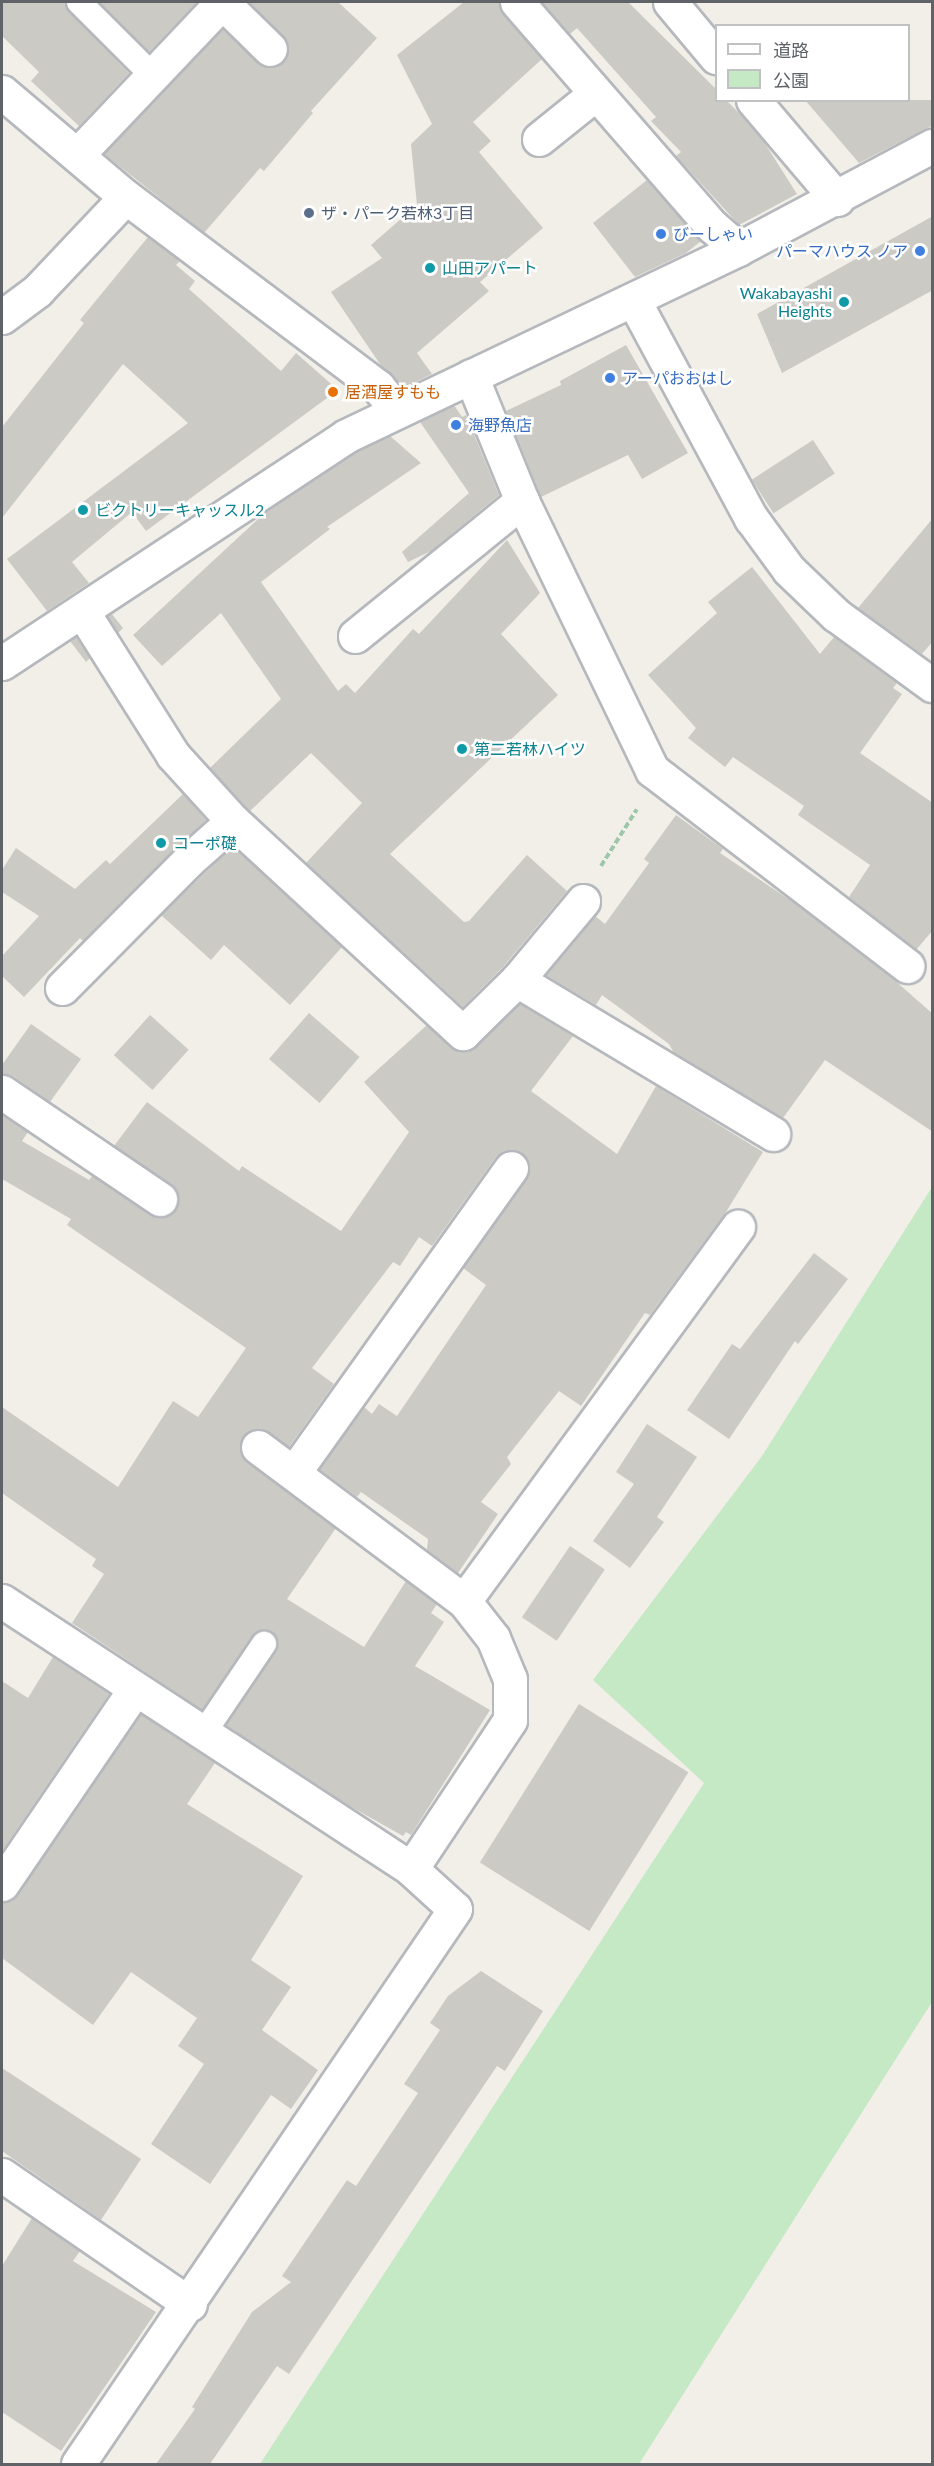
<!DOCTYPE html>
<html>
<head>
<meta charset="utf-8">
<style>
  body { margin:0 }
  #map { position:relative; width:934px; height:2466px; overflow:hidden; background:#f1efe8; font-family:Lato,"Noto Sans JP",sans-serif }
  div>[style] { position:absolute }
  .green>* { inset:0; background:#c5e8c5 }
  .building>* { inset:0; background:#cccac5; transform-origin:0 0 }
  .path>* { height:4px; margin-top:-2px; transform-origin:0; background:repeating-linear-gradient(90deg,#9cc7a9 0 6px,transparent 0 9px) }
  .roads { filter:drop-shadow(2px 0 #b5b8bc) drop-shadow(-2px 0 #b5b8bc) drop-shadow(0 2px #b5b8bc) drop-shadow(0 -2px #b5b8bc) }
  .lane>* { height:24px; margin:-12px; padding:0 12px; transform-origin:12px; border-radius:12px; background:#fff }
  .street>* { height:33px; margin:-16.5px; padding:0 16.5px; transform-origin:16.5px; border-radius:16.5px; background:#fff }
  .dots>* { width:16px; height:16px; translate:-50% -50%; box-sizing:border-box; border:3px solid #fff; border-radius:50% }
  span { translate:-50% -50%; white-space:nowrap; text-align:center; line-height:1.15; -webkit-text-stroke:5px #fff; paint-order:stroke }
  .service-label { font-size:16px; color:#4e5e75 }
  .left { translate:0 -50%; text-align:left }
  .shop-label { font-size:16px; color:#366cbe }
  .right { translate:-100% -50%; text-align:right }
  .culture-label { font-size:16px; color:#0d838f }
  .food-label { font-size:16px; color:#c56008 }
  .frame { position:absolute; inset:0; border:3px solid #5f6368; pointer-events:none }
  .legend { position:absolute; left:715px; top:24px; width:195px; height:78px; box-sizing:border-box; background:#fff; border:2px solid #bfc1c3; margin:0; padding:8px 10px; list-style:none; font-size:18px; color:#5f6368 }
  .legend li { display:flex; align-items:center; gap:12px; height:30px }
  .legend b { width:30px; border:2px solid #bfc1c3 }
</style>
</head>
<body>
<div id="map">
  <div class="green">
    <i style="clip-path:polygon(932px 1187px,932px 2002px,639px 2464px,260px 2464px,704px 1783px,593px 1680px,762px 1456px)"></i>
  </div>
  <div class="building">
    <i style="clip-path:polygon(2px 2px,65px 2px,69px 12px,129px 73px,79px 126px,31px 81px,39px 72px,2px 36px)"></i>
    <i style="clip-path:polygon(99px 2px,197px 2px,149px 52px)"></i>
    <i style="clip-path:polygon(248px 2px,338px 2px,377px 38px,311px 111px,313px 113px,264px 171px,260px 168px,204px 233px,104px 154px,222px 29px,265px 67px,284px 62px,288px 43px)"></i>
    <i style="clip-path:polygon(464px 2px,499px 2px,503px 14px,542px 59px,473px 122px,491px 141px,479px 152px,543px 228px,480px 282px,489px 291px,417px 353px,432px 374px,403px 388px,382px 367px,331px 292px,382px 258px,371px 245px,417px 205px,411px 144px,432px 124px,397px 55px)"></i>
    <i style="clip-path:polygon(541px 2px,628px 2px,717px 90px,717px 100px,727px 101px,740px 114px,764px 142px,797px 194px,739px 225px,676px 156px,681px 152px,651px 121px,656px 117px,577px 28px,570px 34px)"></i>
    <i style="clip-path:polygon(805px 100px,933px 100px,933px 125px,859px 163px)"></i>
    <i style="clip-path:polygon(647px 180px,701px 241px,686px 253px,635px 277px,593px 223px)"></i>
    <i style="clip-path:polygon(933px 216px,933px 290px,782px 373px,757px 314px)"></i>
    <i style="clip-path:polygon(148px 237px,180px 261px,176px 265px,195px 281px,189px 289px,281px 371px,296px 353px,338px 390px,146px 531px,132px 512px,72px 562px,89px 583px,47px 611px,7px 559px,188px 423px,123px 364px,2px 518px,2px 427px,84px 323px,80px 320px)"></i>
    <i style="clip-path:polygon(626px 345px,688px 453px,642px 479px,628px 455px,541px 497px,506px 411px,561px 385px,560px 381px)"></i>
    <i style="clip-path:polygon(454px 405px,462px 417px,466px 415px,499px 495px,431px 551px,408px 562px,402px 552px,469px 493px,420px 422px)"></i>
    <i style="clip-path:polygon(390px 436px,421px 463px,327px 527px,330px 529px,261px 582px,338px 691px,346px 684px,355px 693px,413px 629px,419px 634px,507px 540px,540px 593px,501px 634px,558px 695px,390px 854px,464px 922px,469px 921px,527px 855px,567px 891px,503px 967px,463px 1007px,306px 863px,362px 803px,311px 753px,250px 811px,210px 768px,281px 699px,221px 613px,162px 666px,133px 635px,270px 508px,355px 452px)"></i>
    <i style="left:813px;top:440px;width:40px;height:73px;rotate:57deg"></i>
    <i style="clip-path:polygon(933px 518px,933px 641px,922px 654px,858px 608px)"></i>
    <i style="clip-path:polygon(752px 567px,820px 654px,834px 637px,897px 683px,893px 688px,902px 694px,860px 753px,933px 803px,933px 930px,916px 950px,849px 897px,870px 865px,798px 815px,804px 806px,733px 757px,725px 767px,688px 738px,696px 728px,648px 675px,717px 613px,708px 602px)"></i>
    <i style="clip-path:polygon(111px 613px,123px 628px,118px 633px,107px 616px)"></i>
    <i style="clip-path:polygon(76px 637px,90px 658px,86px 662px,70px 641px)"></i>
    <i style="clip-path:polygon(183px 794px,206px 820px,83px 941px,80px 938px,24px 997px,2px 976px,2px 956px,39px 916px,2px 892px,2px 870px,16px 848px,75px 889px,106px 860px,110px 864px)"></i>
    <i style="clip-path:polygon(676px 815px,723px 849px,720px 853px,793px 902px,892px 978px,933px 1014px,933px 1132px,825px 1060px,783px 1118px,674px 1053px,669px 1044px,602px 995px,596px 1005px,545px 975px,595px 916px,605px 924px,649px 863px,644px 859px)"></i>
    <i style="clip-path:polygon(233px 846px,342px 947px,290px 1005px,224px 945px,211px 960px,161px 915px)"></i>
    <i style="clip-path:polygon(520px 1004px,573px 1036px,531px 1091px,617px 1154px,656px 1086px,763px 1152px,726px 1212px,650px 1315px,645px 1313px,581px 1406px,559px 1391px,507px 1457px,511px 1464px,481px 1502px,498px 1514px,458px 1573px,427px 1550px,428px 1539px,361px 1492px,357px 1497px,319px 1469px,364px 1407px,372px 1414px,379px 1404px,397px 1416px,486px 1285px,463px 1268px,527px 1178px,528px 1161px,521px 1152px,504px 1151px,496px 1157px,432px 1246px,419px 1237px,400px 1266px,393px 1262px,312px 1368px,334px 1384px,289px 1447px,261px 1429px,243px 1436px,241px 1454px,247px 1462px,336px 1528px,287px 1599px,364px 1647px,406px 1581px,437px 1604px,431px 1613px,444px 1622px,415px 1666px,490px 1710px,411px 1835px,406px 1832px,403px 1836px,348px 1805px,226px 1725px,276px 1651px,277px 1638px,271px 1632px,258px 1631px,252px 1636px,202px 1710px,72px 1623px,104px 1574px,92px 1566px,96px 1559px,2px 1493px,2px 1407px,118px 1487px,173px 1401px,198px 1417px,246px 1348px,67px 1225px,71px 1219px,2px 1179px,2px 1114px,28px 1132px,22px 1141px,89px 1180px,92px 1176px,159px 1218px,176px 1209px,177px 1190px,114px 1146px,147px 1102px,239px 1171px,242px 1166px,341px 1231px,409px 1132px,364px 1082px,427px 1025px,451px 1047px,467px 1051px)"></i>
    <i style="left:309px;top:1013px;width:67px;height:61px;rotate:41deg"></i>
    <i style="left:150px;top:1015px;width:52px;height:54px;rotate:42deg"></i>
    <i style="clip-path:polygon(31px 1024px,81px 1059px,50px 1102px,13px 1076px,2px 1074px,2px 1065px)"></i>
    <i style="clip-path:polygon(814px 1253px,848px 1279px,798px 1344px,795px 1341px,729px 1439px,687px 1410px,732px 1344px,740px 1349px)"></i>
    <i style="clip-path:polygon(647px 1424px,697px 1457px,657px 1517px,664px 1522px,630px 1568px,593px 1541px,634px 1484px,616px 1472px)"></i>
    <i style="left:570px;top:1546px;width:42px;height:86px;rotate:34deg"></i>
    <i style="clip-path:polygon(53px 1657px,109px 1694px,2px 1851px,2px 1681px,28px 1698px)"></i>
    <i style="left:579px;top:1704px;width:129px;height:187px;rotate:32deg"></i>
    <i style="clip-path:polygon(141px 1714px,215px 1763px,187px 1804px,303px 1876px,251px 1960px,291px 1987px,262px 2030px,318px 2070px,291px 2109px,271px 2095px,210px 2184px,151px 2144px,204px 2064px,178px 2046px,197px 2018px,131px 1972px,93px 2025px,2px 1958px,2px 1903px,17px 1895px)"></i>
    <i style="clip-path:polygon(481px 1971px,543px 2011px,505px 2071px,497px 2066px,289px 2374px,277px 2366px,210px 2464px,156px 2464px,195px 2409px,192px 2407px,252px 2312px,291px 2282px,282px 2276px,347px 2180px,356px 2186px,418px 2093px,404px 2084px,440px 2030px,430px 2023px,448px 1996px)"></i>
    <i style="clip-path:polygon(2px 2068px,141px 2159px,101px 2220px,2px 2151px)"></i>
    <i style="clip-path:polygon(32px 2218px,80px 2251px,73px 2261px,156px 2312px,61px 2451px,2px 2412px,2px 2266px)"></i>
  </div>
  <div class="path">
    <i style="left:601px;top:866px;width:67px;rotate:-57.7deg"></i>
  </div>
  <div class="roads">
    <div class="lane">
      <i style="left:79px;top:2px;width:103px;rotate:45deg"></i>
      <i style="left:203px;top:1734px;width:109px;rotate:-55.9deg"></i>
    </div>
    <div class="street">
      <i style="left:517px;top:2px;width:297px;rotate:49deg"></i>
      <i style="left:712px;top:226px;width:35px;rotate:41deg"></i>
      <i style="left:670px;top:2px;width:72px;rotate:50.1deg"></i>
      <i style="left:2px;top:92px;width:162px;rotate:40.3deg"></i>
      <i style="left:126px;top:197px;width:316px;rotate:37deg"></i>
      <i style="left:378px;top:387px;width:30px;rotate:50deg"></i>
      <i style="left:753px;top:100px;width:130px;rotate:49.7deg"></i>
      <i style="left:539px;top:139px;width:72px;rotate:-38.8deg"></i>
      <i style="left:78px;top:154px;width:209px;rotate:-46.5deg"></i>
      <i style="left:222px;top:2px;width:67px;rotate:44.4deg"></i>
      <i style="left:634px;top:301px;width:247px;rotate:61.7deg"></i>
      <i style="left:751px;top:518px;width:64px;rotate:53.8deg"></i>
      <i style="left:789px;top:570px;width:65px;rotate:43.8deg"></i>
      <i style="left:836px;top:615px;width:119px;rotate:36.1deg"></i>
      <i style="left:2px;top:317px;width:44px;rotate:-36.6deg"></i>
      <i style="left:37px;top:291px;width:129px;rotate:-46.6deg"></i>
      <i style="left:471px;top:376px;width:135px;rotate:67.8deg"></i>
      <i style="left:522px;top:501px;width:299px;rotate:64.2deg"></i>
      <i style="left:652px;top:770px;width:322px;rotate:37.5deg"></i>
      <i style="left:82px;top:611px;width:170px;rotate:57.7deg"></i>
      <i style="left:173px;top:755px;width:89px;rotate:47.7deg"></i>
      <i style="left:233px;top:821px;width:313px;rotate:42.7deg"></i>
      <i style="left:463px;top:1033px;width:76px;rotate:-44.5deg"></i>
      <i style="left:517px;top:980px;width:103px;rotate:-50.1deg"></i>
      <i style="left:355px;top:636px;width:215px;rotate:-39deg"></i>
      <i style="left:2px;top:663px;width:412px;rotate:-33.4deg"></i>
      <i style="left:346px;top:436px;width:434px;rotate:-25.5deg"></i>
      <i style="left:738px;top:249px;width:220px;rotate:-28deg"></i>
      <i style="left:517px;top:980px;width:299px;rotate:31deg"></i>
      <i style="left:62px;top:988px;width:179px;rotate:-45.2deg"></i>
      <i style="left:188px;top:861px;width:60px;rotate:-41.6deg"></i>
      <i style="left:2px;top:1092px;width:191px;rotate:34.1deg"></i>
      <i style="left:258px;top:1447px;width:257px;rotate:36.8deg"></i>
      <i style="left:464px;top:1601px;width:47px;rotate:51.9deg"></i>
      <i style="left:493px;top:1638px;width:44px;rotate:67.5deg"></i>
      <i style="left:510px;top:1679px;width:41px;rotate:90deg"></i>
      <i style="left:510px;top:1720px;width:179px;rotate:123.6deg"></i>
      <i style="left:295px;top:1471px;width:372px;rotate:-54.5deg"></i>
      <i style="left:2px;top:1601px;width:489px;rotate:33.2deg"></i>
      <i style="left:411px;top:1869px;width:59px;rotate:42.3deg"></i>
      <i style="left:455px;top:1909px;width:671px;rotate:124.19deg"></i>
      <i style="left:464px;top:1601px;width:464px;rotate:-53.8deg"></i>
      <i style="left:2px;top:1884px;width:236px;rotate:-55.7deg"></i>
      <i style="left:2px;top:2175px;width:228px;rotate:34.5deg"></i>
    </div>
  </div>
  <div class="dots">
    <i style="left:309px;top:213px;background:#5c6f8a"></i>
    <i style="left:661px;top:234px;background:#3f7fe0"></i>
    <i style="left:920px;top:251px;background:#3f7fe0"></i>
    <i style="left:430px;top:268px;background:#0f9aa8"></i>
    <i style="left:844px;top:302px;background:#0f9aa8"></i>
    <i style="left:610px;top:378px;background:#3f7fe0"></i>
    <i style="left:333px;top:392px;background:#e8710a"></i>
    <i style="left:456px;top:425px;background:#3f7fe0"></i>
    <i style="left:83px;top:510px;background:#0f9aa8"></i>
    <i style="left:462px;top:749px;background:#0f9aa8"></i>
    <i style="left:161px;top:843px;background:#0f9aa8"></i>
  </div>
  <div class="service-label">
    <span class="left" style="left:321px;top:213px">ザ・パーク若林3丁目</span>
  </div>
  <div class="shop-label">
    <span class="left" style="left:673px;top:234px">びーしゃい</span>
    <span class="right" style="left:908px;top:251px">パーマハウス ノア</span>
    <span class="left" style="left:622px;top:378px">アーパおおはし</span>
    <span class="left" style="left:468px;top:425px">海野魚店</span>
  </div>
  <div class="culture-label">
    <span class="left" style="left:442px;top:268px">山田アパート</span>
    <span class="right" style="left:832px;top:302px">Wakabayashi<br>Heights</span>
    <span class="left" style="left:95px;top:510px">ビクトリーキャッスル2</span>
    <span class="left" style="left:474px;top:749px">第二若林ハイツ</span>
    <span class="left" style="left:173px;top:843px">コーポ礎</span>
  </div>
  <div class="food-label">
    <span class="left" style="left:345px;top:392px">居酒屋すもも</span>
  </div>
  <div class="frame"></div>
  <ul class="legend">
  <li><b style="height:8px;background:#fff"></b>道路</li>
  <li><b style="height:16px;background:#c5e8c5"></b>公園</li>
  </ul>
</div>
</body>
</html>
